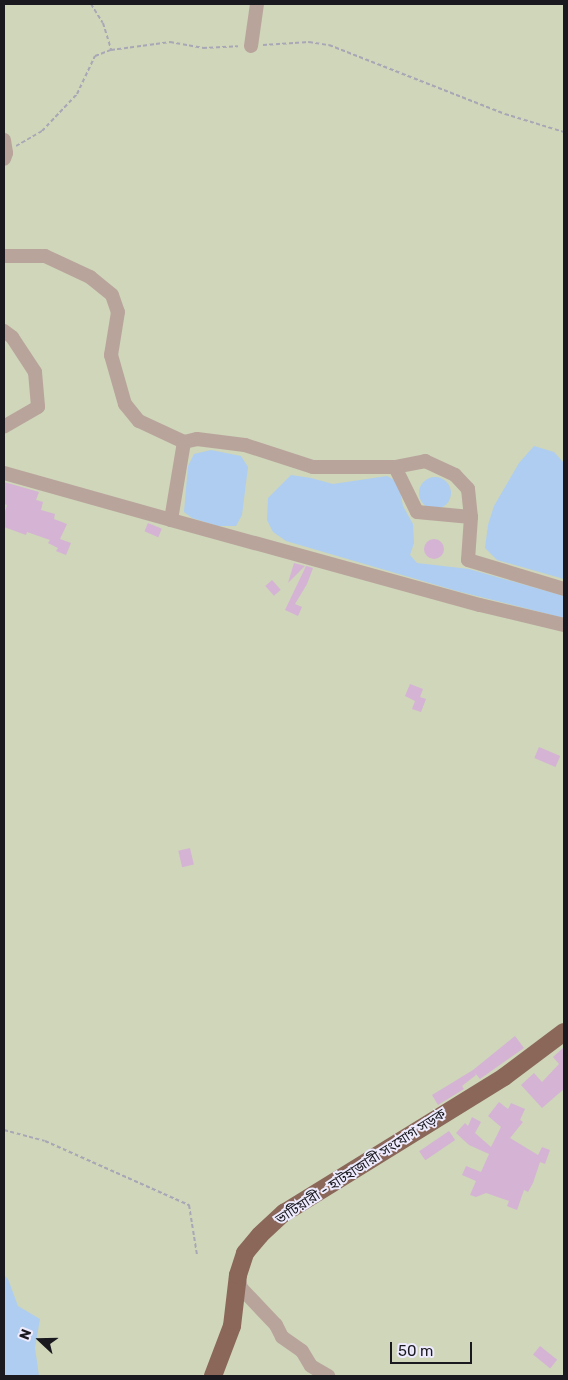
<!DOCTYPE html>
<html>
<head>
<meta charset="utf-8">
<style>
  body { margin:0 }
  #map { position:relative; width:568px; height:1380px; overflow:hidden; background:#edebfd; font-family:Rubik,"Noto Sans Bengali",sans-serif }
  div>[style] { position:absolute }
  .green>* { inset:0; background:#cfd6ba; transform-origin:0 0 }
  .water>* { inset:0; background:#aecdf0 }
  .round { border-radius:50% }
  .building>* { inset:0; background:#d5b3d4; transform-origin:0 0 }
  .path>* { height:2px; margin-top:-1px; transform-origin:0; background:repeating-linear-gradient(90deg,#a9a7b5 0 4px,transparent 0 6.5px) }
  .minor>* { height:14px; margin:-7px; padding:0 7px; transform-origin:7px; border-radius:7px; background:#b9a49c }
  .major>* { height:18px; margin:-9px; padding:0 9px; transform-origin:9px; border-radius:9px; background:#8a6759 }
  span { translate:-50% -50%; white-space:nowrap; text-align:center; line-height:1.15; -webkit-text-stroke:4px #edebfd; paint-order:stroke }
  .street-label { font-size:14px; color:#1a191f }
  .frame { position:absolute; inset:0; border:5px solid #1a191f; pointer-events:none }
  .north { position:absolute; left:15px; top:1315px; width:50px; height:50px; -webkit-text-stroke:4px #edebfd; paint-order:stroke; rotate:291deg; font-size:14px; font-weight:700; line-height:20px; text-align:center; color:#1a191f }
  .north::after { content:''; display:block; margin:auto; width:18px; height:22px; background:#1a191f; clip-path:polygon(50% 0,100% 100%,50% 72%,0 100%) }
  .scale { position:absolute; left:390px; top:1342px; width:82px; height:22px; box-sizing:border-box; border:2px solid #1a191f; border-top:0; padding-left:6px; font-size:15px; line-height:18px; white-space:nowrap; color:#1a191f; -webkit-text-stroke:4px #edebfd; paint-order:stroke }
</style>
</head>
<body>
<div id="map">
  <div class="green">
    <i style="left:4px;top:4px;width:560px;height:1372px"></i>
  </div>
  <div class="water">
    <i style="clip-path:polygon(534px 446px,554px 452px,564px 463px,564px 579px,497px 560px,485px 548px,488px 525px,494px 506px,519px 463px)"></i>
    <i style="clip-path:polygon(211px 450px,241px 456px,248px 467px,242px 515px,236px 526px,218px 526px,192px 518px,184px 512px,188px 466px,194px 454px)"></i>
    <i style="clip-path:polygon(291px 475px,311px 478px,333px 484px,387px 476px,398px 482px,403px 506px,413px 524px,414px 543px,410px 555px,417px 563px,469px 569px,564px 596px,564px 618px,457px 591px,286px 541px,273px 532px,267px 520px,268px 498px)"></i>
    <i class="round" style="left:419px;top:477px;width:32px;height:32px"></i>
    <i style="clip-path:polygon(4px 1275px,8px 1279px,18px 1306px,40px 1319px,35px 1348px,39px 1376px,4px 1376px)"></i>
  </div>
  <div class="building">
    <i style="clip-path:polygon(4px 482px,39px 492px,36px 500px,43px 502px,41px 510px,55px 514px,54px 519px,67px 524px,60px 539px,71px 543px,66px 555px,56px 551px,58px 548px,48px 543px,50px 540px,27px 532px,26px 535px,4px 527px,4px 515px,7px 505px,4px 504px)"></i>
    <i style="left:148px;top:523px;width:15px;height:9px;rotate:23deg"></i>
    <i class="round" style="left:424px;top:539px;width:20px;height:20px"></i>
    <i style="clip-path:polygon(294px 563px,305px 566px,288px 583px)"></i>
    <i style="clip-path:polygon(306px 566px,313px 568px,307px 584px,295px 604px,302px 607px,298px 616px,285px 610px)"></i>
    <i style="left:272px;top:580px;width:13px;height:9px;rotate:48deg"></i>
    <i style="clip-path:polygon(410px 684px,423px 689px,420px 697px,426px 699px,421px 712px,412px 709px,415px 701px,405px 696px)"></i>
    <i style="left:539px;top:747px;width:23px;height:12px;rotate:23deg"></i>
    <i style="left:190px;top:848px;width:17px;height:12px;rotate:77deg"></i>
    <i style="clip-path:polygon(515px 1036px,524px 1048px,480px 1079px,475px 1073px,476px 1075px,462px 1086px,464px 1089px,438px 1105px,432px 1095px,473px 1070px)"></i>
    <i style="clip-path:polygon(564px 1047px,564px 1089px,542px 1108px,521px 1085px,534px 1073px,542px 1082px,559px 1064px,553px 1057px)"></i>
    <i style="clip-path:polygon(499px 1102px,508px 1109px,511px 1103px,525px 1109px,520px 1120px,523px 1122px,510px 1138px,538px 1155px,542px 1147px,550px 1150px,545px 1164px,540px 1162px,533px 1183px,528px 1192px,524px 1190px,517px 1210px,507px 1206px,509px 1201px,486px 1193px,476px 1197px,470px 1195px,476px 1181px,462px 1175px,466px 1166px,481px 1172px,489px 1154px,469px 1145px,456px 1133px,465px 1123px,468px 1126px,472px 1117px,481px 1122px,475px 1133px,491px 1147px,501px 1127px,488px 1116px)"></i>
    <i style="left:449px;top:1131px;width:11px;height:36px;rotate:56deg"></i>
    <i style="left:540px;top:1346px;width:22px;height:11px;rotate:39deg"></i>
  </div>
  <div class="path">
    <i style="left:91px;top:4px;width:22px;rotate:58deg"></i>
    <i style="left:103px;top:23px;width:28px;rotate:73deg"></i>
    <i style="left:263px;top:45px;width:46px;rotate:-3.7deg"></i>
    <i style="left:309px;top:42px;width:20px;rotate:9deg"></i>
    <i style="left:329px;top:45px;width:189px;rotate:21.4deg"></i>
    <i style="left:505px;top:114px;width:62px;rotate:17deg"></i>
    <i style="left:16px;top:146px;width:30px;rotate:-30deg"></i>
    <i style="left:42px;top:131px;width:51px;rotate:-46.6deg"></i>
    <i style="left:77px;top:94px;width:42px;rotate:-64.7deg"></i>
    <i style="left:95px;top:56px;width:17px;rotate:-21deg"></i>
    <i style="left:111px;top:50px;width:60px;rotate:-7.7deg"></i>
    <i style="left:170px;top:42px;width:34px;rotate:10deg"></i>
    <i style="left:203px;top:48px;width:35px;rotate:-3deg"></i>
    <i style="left:4px;top:1130px;width:42px;rotate:15deg"></i>
    <i style="left:45px;top:1141px;width:158px;rotate:24deg"></i>
    <i style="left:189px;top:1205px;width:51px;rotate:80.9deg"></i>
  </div>
  <div class="minor">
    <i style="left:251px;top:46px;width:42px;rotate:-81.9deg"></i>
    <i style="left:4px;top:140px;width:13px;rotate:81deg"></i>
    <i style="left:6px;top:153px;width:6px;rotate:108deg"></i>
    <i style="left:4px;top:256px;width:41px"></i>
    <i style="left:45px;top:256px;width:50px;rotate:25deg"></i>
    <i style="left:90px;top:277px;width:28px;rotate:39deg"></i>
    <i style="left:112px;top:295px;width:18px;rotate:71deg"></i>
    <i style="left:118px;top:312px;width:44px;rotate:99.2deg"></i>
    <i style="left:111px;top:355px;width:51px;rotate:74.1deg"></i>
    <i style="left:125px;top:404px;width:22px;rotate:51deg"></i>
    <i style="left:139px;top:421px;width:50px;rotate:25deg"></i>
    <i style="left:184px;top:442px;width:79px;rotate:99.5deg"></i>
    <i style="left:171px;top:520px;width:320px;rotate:15.4deg"></i>
    <i style="left:480px;top:605px;width:86px;rotate:13.4deg"></i>
    <i style="left:4px;top:331px;width:10px;rotate:37deg"></i>
    <i style="left:12px;top:337px;width:42px;rotate:56.7deg"></i>
    <i style="left:35px;top:372px;width:35px;rotate:85deg"></i>
    <i style="left:38px;top:407px;width:39px;rotate:150deg"></i>
    <i style="left:184px;top:442px;width:13px;rotate:-13deg"></i>
    <i style="left:197px;top:439px;width:48px;rotate:7.1deg"></i>
    <i style="left:245px;top:445px;width:71px;rotate:17.9deg"></i>
    <i style="left:313px;top:467px;width:82px"></i>
    <i style="left:395px;top:467px;width:50px;rotate:63.9deg"></i>
    <i style="left:417px;top:512px;width:54px;rotate:5.3deg"></i>
    <i style="left:471px;top:517px;width:43px;rotate:94deg"></i>
    <i style="left:468px;top:560px;width:100px;rotate:16.8deg"></i>
    <i style="left:395px;top:467px;width:31px;rotate:-11deg"></i>
    <i style="left:425px;top:461px;width:33px;rotate:25deg"></i>
    <i style="left:455px;top:475px;width:19px;rotate:47deg"></i>
    <i style="left:468px;top:489px;width:28px;rotate:84deg"></i>
    <i style="left:4px;top:473px;width:173px;rotate:15.7deg"></i>
    <i style="left:238px;top:1276px;width:12px;rotate:76deg"></i>
    <i style="left:241px;top:1288px;width:51px;rotate:46.6deg"></i>
    <i style="left:276px;top:1325px;width:13px;rotate:63deg"></i>
    <i style="left:282px;top:1337px;width:24px;rotate:35deg"></i>
    <i style="left:302px;top:1351px;width:17px;rotate:59deg"></i>
    <i style="left:311px;top:1366px;width:20px;rotate:30deg"></i>
  </div>
  <div class="major">
    <i style="left:213px;top:1376px;width:53px;rotate:-69.2deg"></i>
    <i style="left:232px;top:1326px;width:51px;rotate:-83.3deg"></i>
    <i style="left:238px;top:1275px;width:23px;rotate:-72deg"></i>
    <i style="left:245px;top:1253px;width:23px;rotate:-50deg"></i>
    <i style="left:260px;top:1235px;width:33px;rotate:-43deg"></i>
    <i style="left:284px;top:1213px;width:259px;rotate:-31.7deg"></i>
    <i style="left:504px;top:1077px;width:75px;rotate:-36.9deg"></i>
  </div>
  <div class="street-label">
    <span style="left:361px;top:1167px;rotate:-33deg">ভাটিয়ারী - হাটহাজারী সংযোগ সড়ক</span>
  </div>
  <div class="frame"></div>
  <div class="north">N</div>
  <div class="scale">50 m</div>
</div>
</body>
</html>
